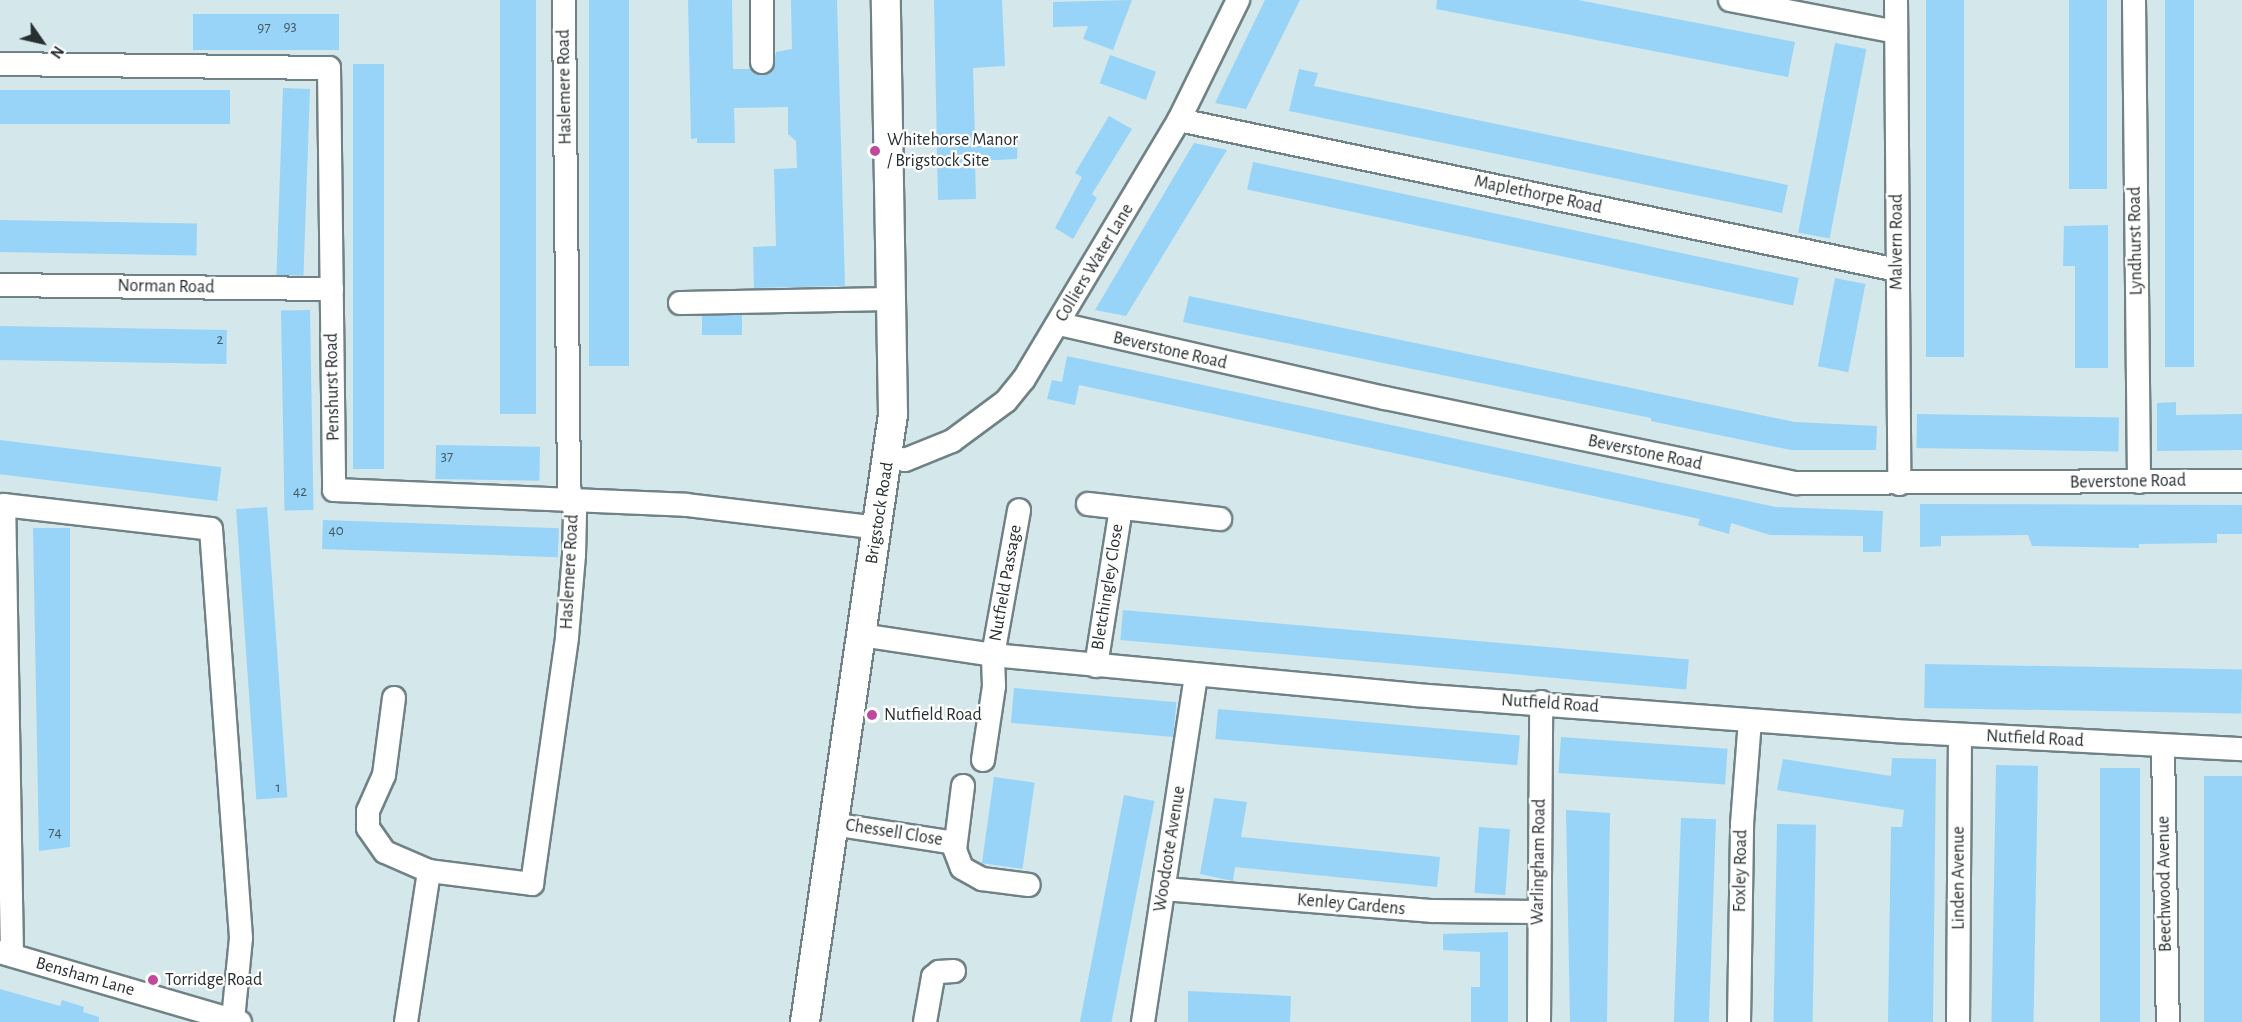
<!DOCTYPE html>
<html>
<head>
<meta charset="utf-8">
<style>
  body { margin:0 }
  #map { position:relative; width:2242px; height:1022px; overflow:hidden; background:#d4e7ea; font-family:"Alegreya Sans",sans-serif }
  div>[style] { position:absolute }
  .building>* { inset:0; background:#98d4f7; transform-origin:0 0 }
  .roads { filter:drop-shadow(2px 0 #708285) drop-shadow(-2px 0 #708285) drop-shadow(0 2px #708285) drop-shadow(0 -2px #708285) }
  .minor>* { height:22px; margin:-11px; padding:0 11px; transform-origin:11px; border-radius:11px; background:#fff }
  .major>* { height:28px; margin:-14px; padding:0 14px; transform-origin:14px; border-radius:14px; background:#fff }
  .dots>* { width:16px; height:16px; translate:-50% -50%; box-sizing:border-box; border:3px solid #fff; border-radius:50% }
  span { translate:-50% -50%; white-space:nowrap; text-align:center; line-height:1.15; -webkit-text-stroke:4.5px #fff; paint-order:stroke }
  .number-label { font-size:15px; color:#445862 }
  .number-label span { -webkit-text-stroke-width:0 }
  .street-label { font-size:18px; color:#282f30 }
  .poi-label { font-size:18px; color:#282f30 }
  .left { translate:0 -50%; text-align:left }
  .north { position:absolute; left:12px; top:12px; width:60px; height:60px; -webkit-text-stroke:4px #fff; paint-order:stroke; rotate:124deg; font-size:16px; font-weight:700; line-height:24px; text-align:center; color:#282f30 }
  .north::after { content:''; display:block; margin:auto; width:21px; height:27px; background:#282f30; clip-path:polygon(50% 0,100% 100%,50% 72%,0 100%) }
</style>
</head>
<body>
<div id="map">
  <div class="building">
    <i style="left:500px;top:0;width:36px;height:414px"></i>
    <i style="left:589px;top:0;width:40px;height:366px"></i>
    <i style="clip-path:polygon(688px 0,732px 0,733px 69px,751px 69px,761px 75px,773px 69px,776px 52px,792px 49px,791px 0,837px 0,845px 286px,754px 288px,753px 247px,776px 246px,774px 169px,797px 168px,796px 141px,788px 134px,788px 107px,734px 108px,735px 143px,697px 143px,697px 138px,691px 139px)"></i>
    <i style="clip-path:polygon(934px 0,1002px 0,1005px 66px,973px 68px,975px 137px,1018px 136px,1017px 159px,975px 161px,976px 199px,938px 200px)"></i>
    <i style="clip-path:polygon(1132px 0,1113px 50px,1083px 39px,1088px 26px,1053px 27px,1053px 2px)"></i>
    <i style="clip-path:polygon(1265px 0,1300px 0,1246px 109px,1215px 103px)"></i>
    <i style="clip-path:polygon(1437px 0,1578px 0,1795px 42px,1788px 77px,1436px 9px)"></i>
    <i style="left:1926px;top:0;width:38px;height:357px"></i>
    <i style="left:2069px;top:0;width:38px;height:189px"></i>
    <i style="left:2165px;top:0;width:29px;height:367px"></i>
    <i style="left:193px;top:14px;width:146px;height:36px"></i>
    <i style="left:1835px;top:43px;width:32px;height:193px;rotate:11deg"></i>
    <i style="left:1110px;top:55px;width:49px;height:30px;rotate:20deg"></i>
    <i style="left:353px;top:64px;width:31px;height:405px"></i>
    <i style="clip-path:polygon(1299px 69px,1318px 73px,1314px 86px,1788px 185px,1782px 213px,1289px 111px)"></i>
    <i style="left:283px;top:88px;width:27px;height:187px;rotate:2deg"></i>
    <i style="left:0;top:90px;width:230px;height:34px"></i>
    <i style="clip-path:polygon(1109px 116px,1132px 129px,1092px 194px,1097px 198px,1073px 239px,1055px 228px,1082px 177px,1075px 173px)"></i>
    <i style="clip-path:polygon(1194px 143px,1227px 150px,1126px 316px,1095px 310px)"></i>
    <i style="left:1253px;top:162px;width:558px;height:28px;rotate:12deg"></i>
    <i style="left:0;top:220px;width:197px;height:32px;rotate:1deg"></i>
    <i style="clip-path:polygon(2108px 225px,2108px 368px,2075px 368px,2075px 266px,2063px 266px,2064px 226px)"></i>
    <i style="left:1835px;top:278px;width:31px;height:90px;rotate:11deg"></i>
    <i style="clip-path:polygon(1189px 296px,1795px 422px,1877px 426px,1876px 450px,1791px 450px,1651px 421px,1651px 418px,1183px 322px)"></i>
    <i style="left:310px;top:310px;width:200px;height:29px;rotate:89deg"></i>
    <i style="left:742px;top:315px;width:20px;height:40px;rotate:90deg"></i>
    <i style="left:0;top:326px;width:227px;height:34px;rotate:1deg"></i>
    <i style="clip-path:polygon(1067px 356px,1776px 507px,1883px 511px,1881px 552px,1863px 552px,1863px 536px,1770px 535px,1731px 523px,1729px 534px,1698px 525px,1700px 519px,1079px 385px,1075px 405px,1047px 399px,1052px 380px,1062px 382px)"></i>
    <i style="clip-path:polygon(2176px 402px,2176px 415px,2242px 414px,2242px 450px,2157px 451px,2157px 403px)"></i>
    <i style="left:1917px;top:414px;width:202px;height:34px;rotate:1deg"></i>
    <i style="left:0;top:440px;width:223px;height:34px;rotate:7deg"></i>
    <i style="left:436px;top:445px;width:104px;height:34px;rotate:1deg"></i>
    <i style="clip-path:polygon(1920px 504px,2242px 505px,2242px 534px,2217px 534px,2217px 543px,2139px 544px,2139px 548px,2032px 546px,2028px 535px,1941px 536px,1941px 546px,1920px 547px)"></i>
    <i style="left:267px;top:507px;width:291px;height:31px;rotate:86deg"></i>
    <i style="left:323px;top:520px;width:236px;height:29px;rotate:2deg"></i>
    <i style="clip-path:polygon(33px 528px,70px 528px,70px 847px,39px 851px)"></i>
    <i style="left:1123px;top:610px;width:568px;height:30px;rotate:5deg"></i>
    <i style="left:1925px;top:664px;width:317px;height:44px;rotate:1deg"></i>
    <i style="left:1014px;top:688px;width:163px;height:35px;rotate:5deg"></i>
    <i style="left:1218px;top:709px;width:303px;height:30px;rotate:5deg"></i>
    <i style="left:1561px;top:737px;width:167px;height:36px;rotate:4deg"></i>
    <i style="clip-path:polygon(1892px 758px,1936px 759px,1933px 1022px,1888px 1022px,1891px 827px,1902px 827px,1904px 810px,1777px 790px,1783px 759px,1891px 776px)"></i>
    <i style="left:1996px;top:765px;width:42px;height:257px;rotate:1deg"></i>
    <i style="left:2100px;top:768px;width:40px;height:254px"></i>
    <i style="left:2204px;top:776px;width:38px;height:246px"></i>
    <i style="left:994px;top:777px;width:41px;height:87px;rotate:8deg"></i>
    <i style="left:1124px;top:795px;width:31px;height:231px;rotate:11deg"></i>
    <i style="clip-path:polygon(1214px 798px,1247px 802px,1241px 837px,1440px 857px,1437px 887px,1235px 867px,1233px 881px,1200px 874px)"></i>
    <i style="clip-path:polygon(1566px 810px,1610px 813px,1607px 1022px,1570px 1022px)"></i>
    <i style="left:1681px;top:818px;width:35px;height:204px;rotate:2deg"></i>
    <i style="left:1777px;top:824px;width:39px;height:198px;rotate:1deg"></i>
    <i style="left:1479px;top:827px;width:31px;height:66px;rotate:4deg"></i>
    <i style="clip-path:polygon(1508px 932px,1508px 1022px,1471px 1022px,1471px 987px,1480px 987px,1480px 952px,1443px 950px,1443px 934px)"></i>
    <i style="clip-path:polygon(0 989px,60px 1006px,62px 1000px,84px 1007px,83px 1012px,99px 1017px,99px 1022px,0 1022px)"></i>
    <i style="clip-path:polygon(1188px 991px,1291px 996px,1290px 1022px,1188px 1022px)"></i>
  </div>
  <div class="roads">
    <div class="minor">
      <i style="left:1730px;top:0;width:169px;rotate:10.9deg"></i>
      <i style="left:1896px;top:0;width:484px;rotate:89.6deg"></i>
      <i style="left:2134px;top:0;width:482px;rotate:89.4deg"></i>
      <i style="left:762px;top:62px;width:62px;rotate:-90deg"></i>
      <i style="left:0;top:64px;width:329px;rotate:0.7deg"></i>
      <i style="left:329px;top:68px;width:422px;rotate:89.3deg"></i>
      <i style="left:334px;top:490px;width:352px;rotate:2.4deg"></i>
      <i style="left:686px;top:505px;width:193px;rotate:6.8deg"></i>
      <i style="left:1179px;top:120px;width:734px;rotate:11.8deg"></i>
      <i style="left:0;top:285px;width:332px;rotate:0.7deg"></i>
      <i style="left:680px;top:303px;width:211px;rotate:-1.1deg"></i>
      <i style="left:1059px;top:324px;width:334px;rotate:12.8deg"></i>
      <i style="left:1385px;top:398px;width:420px;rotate:11.7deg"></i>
      <i style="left:1796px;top:483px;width:446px;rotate:-0.3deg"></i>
      <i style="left:889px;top:456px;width:16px;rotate:14deg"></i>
      <i style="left:905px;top:460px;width:51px;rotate:-22deg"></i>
      <i style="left:952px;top:441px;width:67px;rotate:-36.5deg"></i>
      <i style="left:1006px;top:401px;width:28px;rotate:-51deg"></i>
      <i style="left:1024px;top:379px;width:302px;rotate:-59.1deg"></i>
      <i style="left:1179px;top:120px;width:134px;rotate:-63.8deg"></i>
      <i style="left:1088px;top:504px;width:133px;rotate:6.5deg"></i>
      <i style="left:861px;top:635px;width:134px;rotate:8.6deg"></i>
      <i style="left:993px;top:655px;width:425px;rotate:5.4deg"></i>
      <i style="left:1416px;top:695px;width:480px;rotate:4.3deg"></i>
      <i style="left:1895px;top:731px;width:347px;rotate:3deg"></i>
      <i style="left:1096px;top:666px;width:160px;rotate:-81deg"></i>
      <i style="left:394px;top:698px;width:78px;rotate:97.4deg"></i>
      <i style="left:384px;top:775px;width:39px;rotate:114deg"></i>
      <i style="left:368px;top:811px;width:17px;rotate:90deg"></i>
      <i style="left:368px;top:828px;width:29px;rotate:55deg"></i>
      <i style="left:385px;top:852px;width:48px;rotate:23.4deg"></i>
      <i style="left:2163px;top:746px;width:276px;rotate:89deg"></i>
      <i style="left:983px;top:760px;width:75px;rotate:-81.5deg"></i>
      <i style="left:994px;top:686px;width:31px;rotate:-92deg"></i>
      <i style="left:993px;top:655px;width:147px;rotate:-79.8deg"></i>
      <i style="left:963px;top:786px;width:64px;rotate:97.1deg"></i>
      <i style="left:955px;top:850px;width:19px;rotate:69deg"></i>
      <i style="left:962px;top:868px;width:23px;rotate:29deg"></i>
      <i style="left:982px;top:879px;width:47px;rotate:7.3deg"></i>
      <i style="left:832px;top:824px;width:124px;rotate:8.8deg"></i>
      <i style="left:1164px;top:889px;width:270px;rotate:4.7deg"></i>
      <i style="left:1433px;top:911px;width:105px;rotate:0.5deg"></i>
      <i style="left:0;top:952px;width:250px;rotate:16.3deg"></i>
      <i style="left:12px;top:955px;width:450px;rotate:-91deg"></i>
      <i style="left:4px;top:505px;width:208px;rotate:6.6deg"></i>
      <i style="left:211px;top:529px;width:410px;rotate:85.8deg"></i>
      <i style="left:241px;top:938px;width:82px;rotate:95.6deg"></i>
      <i style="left:406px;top:1022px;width:153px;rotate:-81.3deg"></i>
      <i style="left:429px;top:871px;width:104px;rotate:7.2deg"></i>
      <i style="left:532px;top:884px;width:249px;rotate:-81.9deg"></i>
      <i style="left:567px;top:637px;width:82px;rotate:-85.1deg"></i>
      <i style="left:574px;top:555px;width:42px;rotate:-88.6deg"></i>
      <i style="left:575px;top:513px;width:26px;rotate:-103deg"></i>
      <i style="left:569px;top:488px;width:488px;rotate:-90.6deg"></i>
      <i style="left:925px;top:1022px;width:46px;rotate:-79.9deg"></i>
      <i style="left:933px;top:977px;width:8px;rotate:-40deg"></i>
      <i style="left:939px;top:972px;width:15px;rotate:-4deg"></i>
      <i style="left:1143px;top:1022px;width:351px;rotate:-81.3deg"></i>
      <i style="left:1539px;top:1022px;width:320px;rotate:-89.6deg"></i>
      <i style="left:1739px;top:1022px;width:198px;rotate:-89.1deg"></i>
      <i style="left:1742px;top:824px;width:103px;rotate:-85.6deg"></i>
      <i style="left:1958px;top:1022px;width:287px;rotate:-89.6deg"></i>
    </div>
    <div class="major">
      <i style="left:805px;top:1022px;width:614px;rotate:-81.76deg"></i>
      <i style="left:893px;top:414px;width:414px;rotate:-91deg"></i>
    </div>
  </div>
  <div class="dots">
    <i style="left:875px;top:151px;background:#c1499d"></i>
    <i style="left:872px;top:715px;background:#c1499d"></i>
    <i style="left:153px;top:980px;background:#c1499d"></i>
  </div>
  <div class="number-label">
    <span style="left:290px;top:27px">93</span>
    <span style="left:264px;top:28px">97</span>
    <span style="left:220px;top:340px">2</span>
    <span style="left:447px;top:457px">37</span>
    <span style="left:300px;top:492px">42</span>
    <span style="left:336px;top:531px">40</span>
    <span style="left:278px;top:788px">1</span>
    <span style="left:55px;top:833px">74</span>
  </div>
  <div class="street-label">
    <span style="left:565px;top:87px;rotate:-91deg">Haslemere Road</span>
    <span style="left:1538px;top:195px;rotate:12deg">Maplethorpe Road</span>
    <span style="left:2136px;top:241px;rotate:-91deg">Lyndhurst Road</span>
    <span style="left:1897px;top:242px;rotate:-90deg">Malvern Road</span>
    <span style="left:1095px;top:263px;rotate:-59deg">Colliers Water Lane</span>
    <span style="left:166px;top:287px;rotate:1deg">Norman Road</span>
    <span style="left:1170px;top:351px;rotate:13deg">Beverstone Road</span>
    <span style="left:333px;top:387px;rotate:-91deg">Penshurst Road</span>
    <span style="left:1645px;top:453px;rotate:12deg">Beverstone Road</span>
    <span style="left:2128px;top:482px;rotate:-1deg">Beverstone Road</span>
    <span style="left:880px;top:513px;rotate:-81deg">Brigstock Road</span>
    <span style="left:570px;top:572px;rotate:-87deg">Haslemere Road</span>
    <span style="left:1006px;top:583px;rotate:-80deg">Nutfield Passage</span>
    <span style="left:1108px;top:587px;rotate:-81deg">Bletchingley Close</span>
    <span style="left:1550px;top:704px;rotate:4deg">Nutfield Road</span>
    <span style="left:2035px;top:739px;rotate:3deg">Nutfield Road</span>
    <span style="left:894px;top:833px;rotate:9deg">Chessell Close</span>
    <span style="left:1170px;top:849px;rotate:-81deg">Woodcote Avenue</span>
    <span style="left:1539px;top:862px;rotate:-89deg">Warlingham Road</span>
    <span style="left:1741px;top:871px;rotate:-89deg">Foxley Road</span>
    <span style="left:1959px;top:878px;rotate:-90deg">Linden Avenue</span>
    <span style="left:2165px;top:884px;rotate:-91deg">Beechwood Avenue</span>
    <span style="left:1351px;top:905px;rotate:5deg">Kenley Gardens</span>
    <span style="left:85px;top:977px;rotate:16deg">Bensham Lane</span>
  </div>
  <div class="poi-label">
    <span class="left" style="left:887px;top:151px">Whitehorse Manor<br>/ Brigstock Site</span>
    <span class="left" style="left:884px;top:715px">Nutfield Road</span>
    <span class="left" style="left:165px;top:980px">Torridge Road</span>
  </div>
  <div class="north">N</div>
</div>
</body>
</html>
